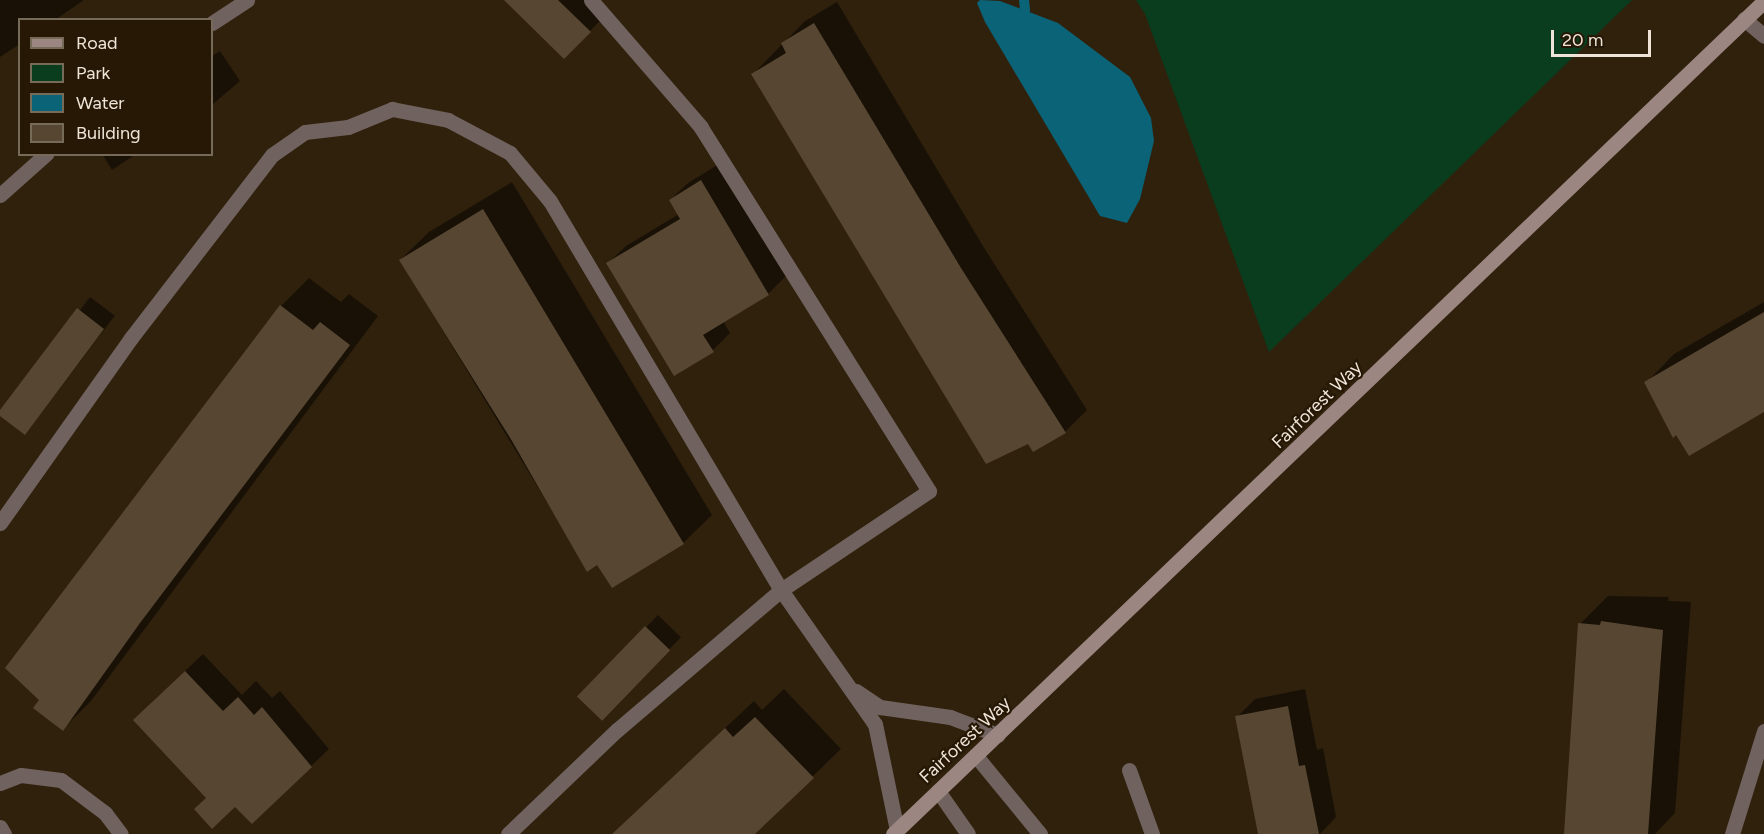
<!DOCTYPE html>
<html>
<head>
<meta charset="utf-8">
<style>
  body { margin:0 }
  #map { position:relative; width:1764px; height:834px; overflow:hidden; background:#30210d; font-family:Figtree,sans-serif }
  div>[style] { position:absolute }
  .green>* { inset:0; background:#093d1d }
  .water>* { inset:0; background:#0b6377 }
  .shadow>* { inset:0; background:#0007; transform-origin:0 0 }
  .stream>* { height:10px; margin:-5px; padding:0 5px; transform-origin:5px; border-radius:5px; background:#0b6377 }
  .building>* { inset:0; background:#574732; transform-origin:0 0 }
  .lane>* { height:15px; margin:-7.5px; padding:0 7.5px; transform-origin:7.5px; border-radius:7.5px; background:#70635f }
  .street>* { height:15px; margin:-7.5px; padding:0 7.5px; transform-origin:7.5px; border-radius:7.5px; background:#70635f }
  .secondary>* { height:15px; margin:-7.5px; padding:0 7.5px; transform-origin:7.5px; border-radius:7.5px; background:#9b8681 }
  span { translate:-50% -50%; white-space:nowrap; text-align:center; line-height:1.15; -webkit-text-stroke:4.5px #261805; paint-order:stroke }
  .street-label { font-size:18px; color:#eee5d8 }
  .legend { position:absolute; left:18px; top:18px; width:195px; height:138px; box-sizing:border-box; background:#261805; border:2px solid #766a59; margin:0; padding:8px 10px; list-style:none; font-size:18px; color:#eee5d8 }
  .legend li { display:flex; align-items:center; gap:12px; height:30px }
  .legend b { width:30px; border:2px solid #766a59 }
  .scale { position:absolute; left:1551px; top:30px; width:100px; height:27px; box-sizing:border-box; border:3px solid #eee5d8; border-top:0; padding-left:8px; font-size:18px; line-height:21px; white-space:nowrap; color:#eee5d8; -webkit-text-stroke:4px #261805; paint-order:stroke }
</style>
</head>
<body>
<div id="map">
  <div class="green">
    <i style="clip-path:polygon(1136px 0,1632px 0,1269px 352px,1145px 14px)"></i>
  </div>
  <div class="water">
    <i style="clip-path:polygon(980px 0,1000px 1px,1058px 23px,1130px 77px,1151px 118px,1154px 141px,1140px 199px,1127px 223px,1100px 216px,985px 22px,977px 3px)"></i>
  </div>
  <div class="shadow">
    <i style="clip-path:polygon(0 0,84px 0,55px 20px,20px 20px,20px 44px,0 57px)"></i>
    <i style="clip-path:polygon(506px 0,594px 0,607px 14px,564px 57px)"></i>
    <i style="clip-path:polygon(837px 2px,983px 246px,1087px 410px,1065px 432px,753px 74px,805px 21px)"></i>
    <i style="clip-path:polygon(220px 51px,240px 81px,212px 105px,212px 56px)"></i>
    <i style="clip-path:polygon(102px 154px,136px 154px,112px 170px)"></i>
    <i style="clip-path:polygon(719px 164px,786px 276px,768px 294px,723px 321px,730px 333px,713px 350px,608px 263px,626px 246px,679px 214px,670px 200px,688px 183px)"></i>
    <i style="clip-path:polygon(512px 182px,712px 515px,683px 543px,598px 563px,588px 570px,400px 260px,429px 232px)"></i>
    <i style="clip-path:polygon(309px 278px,341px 302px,349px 294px,378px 316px,91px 701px,63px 729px,281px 306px)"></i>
    <i style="left:90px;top:297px;width:31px;height:147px;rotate:37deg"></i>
    <i style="clip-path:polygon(1764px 302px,1764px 410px,1646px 383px,1674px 354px)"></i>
    <i style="clip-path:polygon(1608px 596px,1669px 597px,1668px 601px,1691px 602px,1675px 813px,1655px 834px,1565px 834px,1580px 624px)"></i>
    <i style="left:658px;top:615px;width:32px;height:114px;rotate:44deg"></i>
    <i style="clip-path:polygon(203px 654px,242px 695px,256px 681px,272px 698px,280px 691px,329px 749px,311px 766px,236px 805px,208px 798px,152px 702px)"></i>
    <i style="clip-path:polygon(784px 689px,841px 749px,753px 834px,612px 834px,754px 701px,762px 710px)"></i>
    <i style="clip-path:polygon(1305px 689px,1317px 750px,1323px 748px,1336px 817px,1320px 834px,1260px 834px,1237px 717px,1255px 699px)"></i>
  </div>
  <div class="stream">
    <i style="left:1024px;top:0;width:10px;rotate:84deg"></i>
  </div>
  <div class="building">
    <i style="clip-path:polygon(504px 0,558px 0,591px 32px,564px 59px)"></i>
    <i style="clip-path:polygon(814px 23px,961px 268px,1066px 433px,1033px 452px,1028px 444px,986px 464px,751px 74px,786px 53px,781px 43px)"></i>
    <i style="clip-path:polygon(701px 180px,769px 295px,703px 335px,714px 352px,674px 376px,606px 263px,680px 219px,669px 200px)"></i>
    <i style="clip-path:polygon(483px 209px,684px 544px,612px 588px,597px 565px,587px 572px,512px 441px,399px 260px)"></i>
    <i style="clip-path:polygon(280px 305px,313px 330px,320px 322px,350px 345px,140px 623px,63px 731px,33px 708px,39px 700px,5px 668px)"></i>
    <i style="clip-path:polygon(77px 308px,104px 329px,25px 435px,0 416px,0 410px)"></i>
    <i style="clip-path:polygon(1764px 312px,1764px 412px,1689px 456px,1676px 435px,1673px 438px,1644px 382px)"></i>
    <i style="clip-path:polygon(1601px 621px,1663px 630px,1648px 834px,1564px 834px,1578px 623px,1600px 625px)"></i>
    <i style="left:645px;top:626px;width:35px;height:98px;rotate:44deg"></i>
    <i style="clip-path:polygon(185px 671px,223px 711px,238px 697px,254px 715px,262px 707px,312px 767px,252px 824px,235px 807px,212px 829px,194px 809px,206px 798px,133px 720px)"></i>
    <i style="clip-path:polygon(1288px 706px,1299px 766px,1305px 765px,1319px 834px,1258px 834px,1235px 716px)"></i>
    <i style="clip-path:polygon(755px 717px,814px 778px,755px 834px,612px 834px,725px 728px,733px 737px)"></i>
  </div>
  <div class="lane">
    <i style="left:212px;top:23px;width:42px;rotate:-33.3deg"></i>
    <i style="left:0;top:195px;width:62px;rotate:-41.7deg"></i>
    <i style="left:0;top:523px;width:227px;rotate:-54.7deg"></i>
    <i style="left:131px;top:338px;width:231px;rotate:-52.4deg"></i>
    <i style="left:272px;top:155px;width:40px;rotate:-34.9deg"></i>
    <i style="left:305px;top:132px;width:43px;rotate:-6.6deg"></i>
    <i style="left:348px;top:127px;width:48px;rotate:-22.2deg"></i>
    <i style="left:392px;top:109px;width:57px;rotate:11.1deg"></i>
    <i style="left:448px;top:120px;width:70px;rotate:28deg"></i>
    <i style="left:510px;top:153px;width:62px;rotate:50.2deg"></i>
    <i style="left:550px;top:201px;width:452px;rotate:59.3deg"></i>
    <i style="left:781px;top:590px;width:164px;rotate:55deg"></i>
    <i style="left:875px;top:724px;width:108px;rotate:78.3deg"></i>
    <i style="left:856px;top:691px;width:29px;rotate:34deg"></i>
    <i style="left:880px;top:707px;width:71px;rotate:8.1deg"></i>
    <i style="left:950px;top:717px;width:51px;rotate:20.6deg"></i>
    <i style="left:976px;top:756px;width:101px;rotate:50.6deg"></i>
    <i style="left:1129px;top:770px;width:68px;rotate:70.2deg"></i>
    <i style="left:0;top:783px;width:22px;rotate:-21deg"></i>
    <i style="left:21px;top:775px;width:40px;rotate:7.1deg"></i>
    <i style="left:61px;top:780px;width:55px;rotate:36.9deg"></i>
    <i style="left:105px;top:813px;width:26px;rotate:53deg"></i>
    <i style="left:938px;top:791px;width:52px;rotate:55.1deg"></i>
    <i style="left:0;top:827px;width:8px;rotate:60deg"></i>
    <i style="left:508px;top:834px;width:151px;rotate:-43.7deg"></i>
    <i style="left:617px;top:730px;width:216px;rotate:-40.5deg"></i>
    <i style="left:781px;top:590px;width:178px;rotate:-33.8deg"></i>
    <i style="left:929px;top:491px;width:430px;rotate:-122.1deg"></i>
    <i style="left:701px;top:127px;width:168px;rotate:-130.9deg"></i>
    <i style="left:1732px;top:834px;width:108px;rotate:-72.7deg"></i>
  </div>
  <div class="street">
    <i style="left:1744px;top:19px;width:26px;rotate:40deg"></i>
  </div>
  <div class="secondary">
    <i style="left:893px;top:834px;width:1205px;rotate:-43.72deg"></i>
  </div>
  <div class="street-label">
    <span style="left:1317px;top:405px;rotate:-44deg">Fairforest Way</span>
    <span style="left:965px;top:740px;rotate:-43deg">Fairforest Way</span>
  </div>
  <ul class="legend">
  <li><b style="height:8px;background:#9b8681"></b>Road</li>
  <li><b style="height:16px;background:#093d1d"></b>Park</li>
  <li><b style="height:16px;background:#0b6377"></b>Water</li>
  <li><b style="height:16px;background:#574732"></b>Building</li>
  </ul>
  <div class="scale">20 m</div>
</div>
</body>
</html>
